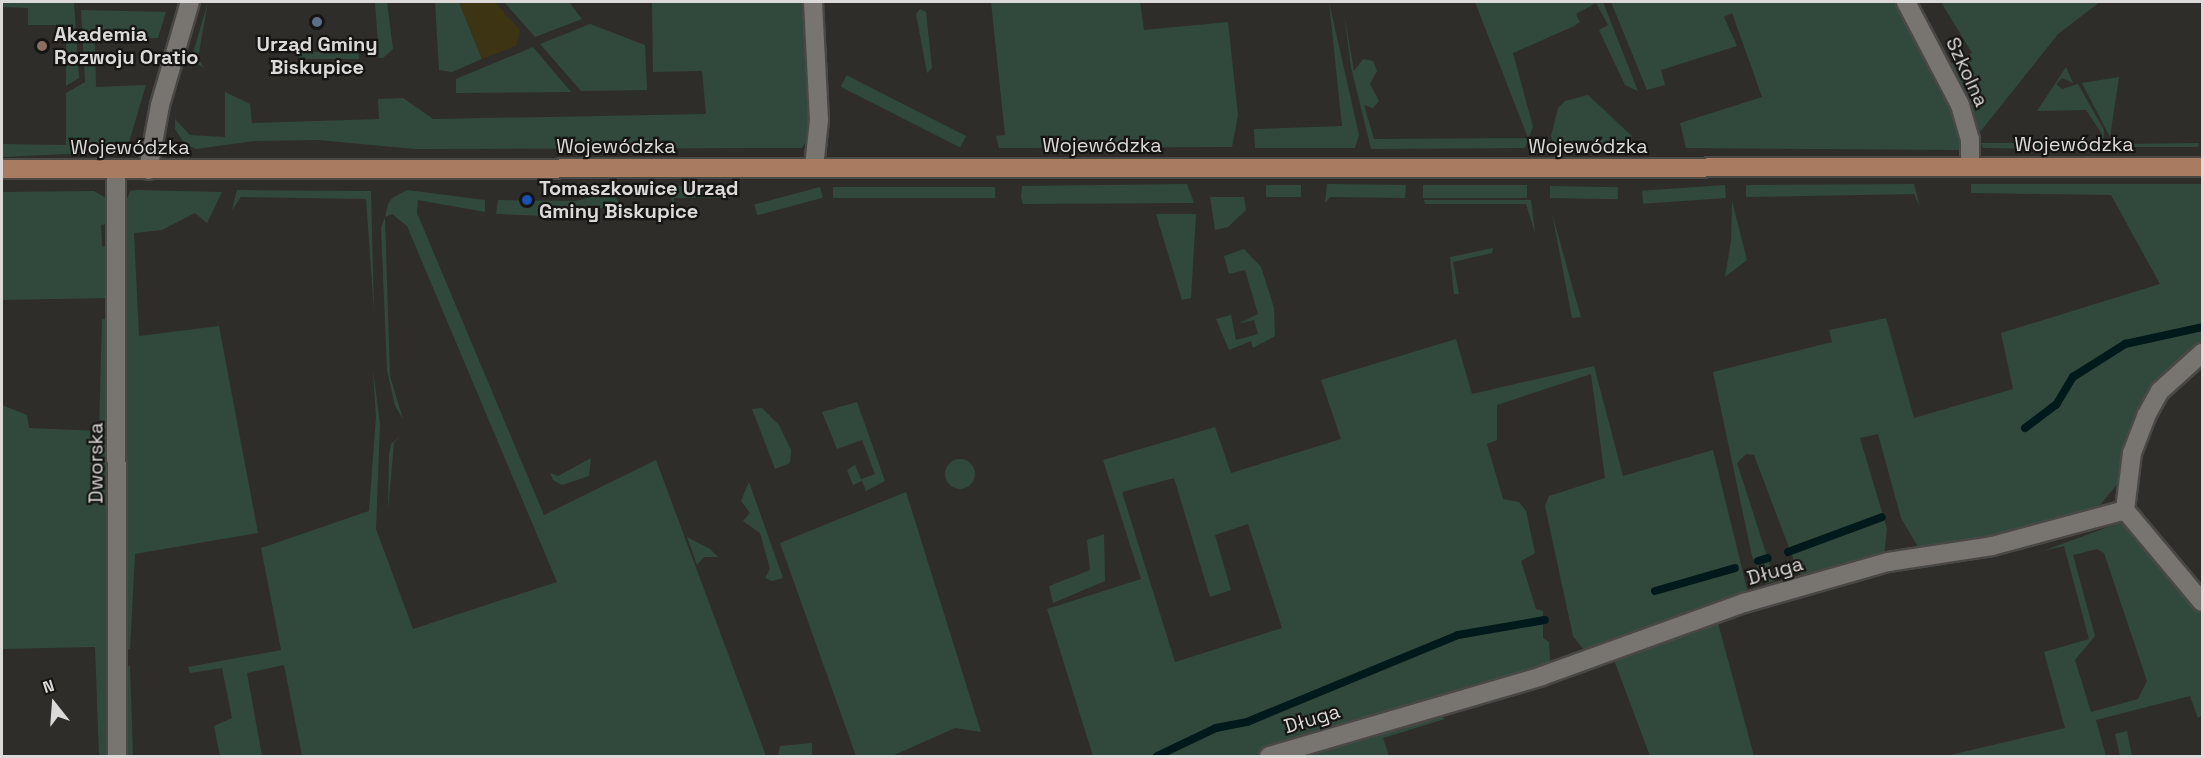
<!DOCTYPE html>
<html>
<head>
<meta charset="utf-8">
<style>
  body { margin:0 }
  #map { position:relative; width:2204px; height:758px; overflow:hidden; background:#2f2d29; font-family:"Space Grotesk",sans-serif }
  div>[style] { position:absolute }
  .green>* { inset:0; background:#31493c; transform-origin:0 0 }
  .round { border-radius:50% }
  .sand>* { inset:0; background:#3d3414 }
  .stream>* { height:8px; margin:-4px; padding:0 4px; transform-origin:4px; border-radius:4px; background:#00191a }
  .roads { filter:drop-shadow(2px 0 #4a4845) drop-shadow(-2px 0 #4a4845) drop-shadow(0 2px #4a4845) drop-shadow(0 -2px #4a4845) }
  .minor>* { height:18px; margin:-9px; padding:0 9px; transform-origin:9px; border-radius:9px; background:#787571 }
  .major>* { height:18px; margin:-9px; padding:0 9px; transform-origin:9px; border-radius:9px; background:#a97b60 }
  .dots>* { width:16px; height:16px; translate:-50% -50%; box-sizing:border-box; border:3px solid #161513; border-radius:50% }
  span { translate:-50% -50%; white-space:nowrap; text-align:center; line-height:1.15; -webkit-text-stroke:4.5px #161513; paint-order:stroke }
  .poi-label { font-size:20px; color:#dcdad8; font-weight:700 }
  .left { translate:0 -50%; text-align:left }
  .street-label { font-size:20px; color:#dcdad8 }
  .frame { position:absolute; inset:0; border:3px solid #dcdad8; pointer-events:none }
  .north { position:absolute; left:24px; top:674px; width:60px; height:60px; -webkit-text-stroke:4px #161513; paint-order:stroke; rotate:343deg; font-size:16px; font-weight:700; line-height:24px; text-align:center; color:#dcdad8 }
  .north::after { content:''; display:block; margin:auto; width:21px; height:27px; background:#dcdad8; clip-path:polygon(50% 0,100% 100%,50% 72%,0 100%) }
</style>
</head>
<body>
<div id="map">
  <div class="green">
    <i style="clip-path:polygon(2px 2px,74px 2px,79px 78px,66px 86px,66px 25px,28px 25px,28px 8px,2px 7px)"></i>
    <i style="clip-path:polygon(208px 2px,198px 58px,204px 68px,191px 60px)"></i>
    <i style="clip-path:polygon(375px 2px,387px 2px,393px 49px,383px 58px,379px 58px)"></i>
    <i style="clip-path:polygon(435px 2px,459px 2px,482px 59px,452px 72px,439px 70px)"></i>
    <i style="clip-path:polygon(504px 2px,569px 2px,582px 19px,535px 37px)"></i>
    <i style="clip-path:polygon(652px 2px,808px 2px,810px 134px,802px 148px,415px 149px,318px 140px,254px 141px,196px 149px,184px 143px,175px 129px,175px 119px,190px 135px,225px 137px,225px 92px,250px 104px,252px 123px,379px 119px,378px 99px,403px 98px,433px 119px,706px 114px,702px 71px,653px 72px)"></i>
    <i style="clip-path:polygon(991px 2px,1140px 2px,1144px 30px,1228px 22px,1238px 115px,1232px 147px,999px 148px,996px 136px,1005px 135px)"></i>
    <i style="clip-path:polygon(1329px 2px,1359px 135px,1355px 148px,1255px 148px,1254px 129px,1342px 126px)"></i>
    <i style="clip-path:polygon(1475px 2px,1603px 2px,1638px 91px,1625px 85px,1599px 30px,1608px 25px,1596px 3px,1576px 14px,1580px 22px,1574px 26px,1513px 53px,1533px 127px,1525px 148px,1371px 149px,1351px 67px,1344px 13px,1354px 71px,1363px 59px,1373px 61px,1377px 71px,1370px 84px,1379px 101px,1373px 108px,1364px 105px,1374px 139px,1528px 138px)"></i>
    <i style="clip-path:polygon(1611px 2px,1894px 2px,1943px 98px,1952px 104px,1962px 144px,1959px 150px,1686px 148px,1680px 123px,1762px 97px,1732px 13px,1724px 17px,1737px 46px,1661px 70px,1665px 85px,1647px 90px)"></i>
    <i style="clip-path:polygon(1941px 2px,2100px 2px,2058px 34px,1980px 132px,1950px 64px,1972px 53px)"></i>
    <i style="clip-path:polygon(920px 9px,926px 12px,932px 68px,927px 73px,916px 14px)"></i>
    <i style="clip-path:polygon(81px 10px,166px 12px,158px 38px,95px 41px,96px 87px,146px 85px,129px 142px,111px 152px,2px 157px,2px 144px,66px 145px,66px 93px,85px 82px)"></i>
    <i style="clip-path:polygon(590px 24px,645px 45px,647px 90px,581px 91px,540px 44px)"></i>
    <i style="clip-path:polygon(533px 47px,571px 92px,456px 93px,456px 79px)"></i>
    <i style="left:359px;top:52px;width:7px;height:60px;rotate:90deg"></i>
    <i style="clip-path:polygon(2066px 67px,2073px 83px,2062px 78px,2056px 84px,2062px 89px,2078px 84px,2104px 130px,2103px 149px,1983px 148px,1981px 143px,2100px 143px,2102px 134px,2086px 110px,2037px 111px)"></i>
    <i style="clip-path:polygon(2119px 77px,2110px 137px,2082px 83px)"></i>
    <i style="clip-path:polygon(1588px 95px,1632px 136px,1632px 148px,1554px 148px,1551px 136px,1558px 108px,1565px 101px)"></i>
    <i style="left:966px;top:136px;width:13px;height:134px;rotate:117deg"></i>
    <i style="clip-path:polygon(2199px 143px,2198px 147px,2122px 147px,2123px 144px)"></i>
    <i style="clip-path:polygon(1187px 184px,1194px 203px,1023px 204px,1021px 197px,1022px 186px)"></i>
    <i style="clip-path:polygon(1327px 184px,1406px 185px,1405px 198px,1330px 197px,1325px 203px)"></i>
    <i style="clip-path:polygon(1914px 184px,1920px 207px,1914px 194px,1746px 197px,1746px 185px)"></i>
    <i style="clip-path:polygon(1971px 184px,2202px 184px,2202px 351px,2182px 364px,2119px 482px,2095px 511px,1989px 541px,1918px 547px,1901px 518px,1878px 434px,1860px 438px,1887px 529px,1884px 556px,1813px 575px,1799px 574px,1754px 455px,1746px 454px,1737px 463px,1775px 581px,1765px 584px,1752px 556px,1713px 372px,1832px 342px,1829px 330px,1886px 318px,1914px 418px,2013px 389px,2001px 333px,2160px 284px,2111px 195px,1971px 193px)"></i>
    <i style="left:1266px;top:185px;width:35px;height:12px"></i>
    <i style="left:1423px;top:185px;width:104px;height:13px"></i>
    <i style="left:1725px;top:185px;width:13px;height:83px;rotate:86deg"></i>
    <i style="clip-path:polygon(678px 186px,733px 186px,733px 198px,674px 198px,673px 207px,670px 194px)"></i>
    <i style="left:1550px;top:186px;width:68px;height:12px;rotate:1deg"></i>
    <i style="left:820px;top:187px;width:11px;height:68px;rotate:75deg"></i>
    <i style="left:833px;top:187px;width:162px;height:11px"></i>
    <i style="clip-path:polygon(137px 190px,222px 192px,207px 223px,195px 213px,162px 230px,134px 233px,139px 336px,219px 326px,258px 533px,135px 554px,130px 650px,126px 647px,126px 202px,130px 191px)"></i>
    <i style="clip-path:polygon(237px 190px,371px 191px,374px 311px,366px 199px,241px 197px,232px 210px)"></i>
    <i style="clip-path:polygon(407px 190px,485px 200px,485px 212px,418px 200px,417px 213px,544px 515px,656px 460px,766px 756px,302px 756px,284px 665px,247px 673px,262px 756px,220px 756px,214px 726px,232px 718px,222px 668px,190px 673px,188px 667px,281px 650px,261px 548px,369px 511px,376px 417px,373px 370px,380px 424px,376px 529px,413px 629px,557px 582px,407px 226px,392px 214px,385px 217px,390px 376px,403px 419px,395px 406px,387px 370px,381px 228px,385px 217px,388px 204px,392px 198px)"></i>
    <i style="clip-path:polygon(94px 191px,108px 199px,110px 223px,101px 225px,102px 246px,110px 248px,110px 298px,2px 300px,2px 192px)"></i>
    <i style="clip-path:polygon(613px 191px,619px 203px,568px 217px,496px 214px,498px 200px,576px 201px)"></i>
    <i style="clip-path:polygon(1210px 197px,1244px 197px,1246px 210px,1228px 227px,1215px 230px)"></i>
    <i style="clip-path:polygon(1424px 200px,1531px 200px,1535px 233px,1526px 204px,1425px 204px)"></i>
    <i style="clip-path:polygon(1732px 201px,1747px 260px,1725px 277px,1731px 241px)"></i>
    <i style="clip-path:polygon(1552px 213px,1573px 289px,1581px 317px,1572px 318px)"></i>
    <i style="clip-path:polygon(1156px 214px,1196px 214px,1191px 298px,1182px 300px)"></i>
    <i style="clip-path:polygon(1493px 248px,1492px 253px,1453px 262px,1459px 294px,1454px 294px,1450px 257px)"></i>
    <i style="clip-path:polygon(1244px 249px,1261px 267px,1274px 308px,1275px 336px,1253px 348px,1251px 341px,1229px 350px,1216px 319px,1231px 315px,1236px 340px,1258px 334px,1254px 320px,1238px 324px,1258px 314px,1245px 270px,1229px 274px,1224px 256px)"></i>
    <i style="clip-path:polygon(102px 319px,111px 320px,110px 756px,99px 756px,95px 647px,2px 649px,2px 405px,27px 415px,29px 428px,99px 431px)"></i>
    <i style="clip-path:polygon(evenodd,1456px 339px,1472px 394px,1594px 366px,1623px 476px,1713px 450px,1747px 589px,1737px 601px,1593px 650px,1584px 650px,1573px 636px,1545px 506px,1549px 496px,1605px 478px,1591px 374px,1497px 405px,1497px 440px,1487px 444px,1503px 499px,1519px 502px,1526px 511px,1535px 553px,1521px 561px,1536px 609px,1543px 611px,1543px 638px,1549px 642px,1550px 661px,1541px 669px,1255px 756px,1093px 756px,1047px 609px,1141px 579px,1103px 460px,1215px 427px,1231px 473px,1341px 439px,1321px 380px,1456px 339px,1174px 478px,1210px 597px,1231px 590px,1215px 535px,1248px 524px,1282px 628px,1175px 662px,1122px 492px,1174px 478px)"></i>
    <i style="clip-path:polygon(857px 402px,885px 481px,866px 491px,862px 481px,853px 485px,847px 470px,855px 465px,861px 479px,875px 474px,862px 440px,837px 449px,822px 412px)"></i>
    <i style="clip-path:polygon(762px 408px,779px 425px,791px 450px,790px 463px,775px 469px,752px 409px)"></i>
    <i style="clip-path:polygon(401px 436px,394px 443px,388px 510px,389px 454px,391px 444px)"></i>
    <i style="clip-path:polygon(591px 458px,589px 476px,562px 485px,553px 480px,550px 473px,558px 476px)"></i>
    <i class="round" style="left:945px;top:459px;width:30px;height:30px"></i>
    <i style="clip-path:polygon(749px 482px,783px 578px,772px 581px,765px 578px,770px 569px,760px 533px,743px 521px,750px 513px,741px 501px)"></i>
    <i style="clip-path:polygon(906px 492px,981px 732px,955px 728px,892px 756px,856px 756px,780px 543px)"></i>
    <i style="clip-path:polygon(evenodd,2127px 520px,2202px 613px,2202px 715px,2198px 718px,2190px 696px,2096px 720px,2106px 756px,1946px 756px,2065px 728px,2044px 652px,2089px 639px,2064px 546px,2043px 551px,2127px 520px,2097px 549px,2104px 553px,2147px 681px,2138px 699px,2091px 712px,2075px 660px,2095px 636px,2073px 555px,2097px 549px)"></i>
    <i style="clip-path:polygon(1104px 534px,1105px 581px,1053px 603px,1049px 586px,1090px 570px,1087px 540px)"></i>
    <i style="clip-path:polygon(687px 537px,710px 549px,718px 557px,704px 557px,697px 565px)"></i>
    <i style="clip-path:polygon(1718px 623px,1754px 756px,1650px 756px,1614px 660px)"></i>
    <i style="clip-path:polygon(130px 665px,133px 756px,126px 756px,125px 670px)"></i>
    <i style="clip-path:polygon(1437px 714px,1445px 719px,1383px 738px,1389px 756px,1308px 756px,1307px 751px)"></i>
    <i style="clip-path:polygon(2127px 731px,2132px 756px,2120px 756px,2115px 734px)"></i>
    <i style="clip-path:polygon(812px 743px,812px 756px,778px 756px,780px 746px)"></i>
  </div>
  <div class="sand">
    <i style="clip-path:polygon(459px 2px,495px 2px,520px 30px,516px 46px,482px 59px)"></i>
  </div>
  <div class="stream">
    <i style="left:2025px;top:428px;width:39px;rotate:-37deg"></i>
    <i style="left:2056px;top:405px;width:33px;rotate:-59deg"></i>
    <i style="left:2073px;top:377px;width:62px;rotate:-32.4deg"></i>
    <i style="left:2125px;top:344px;width:79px;rotate:-12.4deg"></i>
    <i style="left:1788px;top:552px;width:100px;rotate:-20.4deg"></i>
    <i style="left:1758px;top:561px;width:10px;rotate:-17deg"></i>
    <i style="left:1655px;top:591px;width:83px;rotate:-16deg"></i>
    <i style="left:1157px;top:756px;width:65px;rotate:-25.4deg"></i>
    <i style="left:1216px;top:728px;width:32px;rotate:-11deg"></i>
    <i style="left:1247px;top:722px;width:228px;rotate:-22.4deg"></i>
    <i style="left:1458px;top:635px;width:88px;rotate:-9.8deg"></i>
  </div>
  <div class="roads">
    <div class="minor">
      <i style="left:813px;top:2px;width:118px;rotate:87.1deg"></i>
      <i style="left:819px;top:120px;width:47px;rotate:96.1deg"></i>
      <i style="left:1906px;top:2px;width:116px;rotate:62.3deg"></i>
      <i style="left:1960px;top:105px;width:35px;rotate:74deg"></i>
      <i style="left:1970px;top:139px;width:28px;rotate:90deg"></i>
      <i style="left:116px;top:170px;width:586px;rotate:89.9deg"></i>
      <i style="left:148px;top:170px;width:66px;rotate:-79.5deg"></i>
      <i style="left:160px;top:105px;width:107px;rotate:-73.8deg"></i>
      <i style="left:2125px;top:510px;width:57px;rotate:-83deg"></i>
      <i style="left:2132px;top:453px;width:40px;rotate:-69deg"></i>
      <i style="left:2146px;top:416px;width:29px;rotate:-61deg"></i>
      <i style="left:2160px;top:391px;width:57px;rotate:-42.1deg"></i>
      <i style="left:2125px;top:510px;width:120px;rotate:50.1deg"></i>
      <i style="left:1269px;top:756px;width:284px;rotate:-16.3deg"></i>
      <i style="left:1542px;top:676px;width:215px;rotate:-19.9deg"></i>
      <i style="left:1744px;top:603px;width:150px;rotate:-15.9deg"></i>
      <i style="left:1888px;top:562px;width:105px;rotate:-8.7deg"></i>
      <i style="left:1992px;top:546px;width:138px;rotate:-15.1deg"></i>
    </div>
    <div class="major">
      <i style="left:2px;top:169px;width:2200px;rotate:-0.05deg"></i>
    </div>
  </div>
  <div class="dots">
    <i style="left:317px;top:22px;background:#5c6f8a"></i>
    <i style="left:42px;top:46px;background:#8d6e63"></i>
    <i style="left:527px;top:200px;background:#1a4fb4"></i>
  </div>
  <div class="poi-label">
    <span class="left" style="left:54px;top:46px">Akademia<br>Rozwoju Oratio</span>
    <span style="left:317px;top:56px">Urząd Gminy<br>Biskupice</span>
    <span class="left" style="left:539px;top:200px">Tomaszkowice Urząd<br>Gminy Biskupice</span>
  </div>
  <div class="street-label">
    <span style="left:1967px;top:72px;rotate:65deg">Szkolna</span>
    <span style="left:2074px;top:144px">Wojewódzka</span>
    <span style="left:1102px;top:145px">Wojewódzka</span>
    <span style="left:616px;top:146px">Wojewódzka</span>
    <span style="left:1588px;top:146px">Wojewódzka</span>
    <span style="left:130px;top:147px">Wojewódzka</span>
    <span style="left:96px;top:463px;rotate:-90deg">Dworska</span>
    <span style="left:1775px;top:571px;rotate:-16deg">Długa</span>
    <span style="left:1312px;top:719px;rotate:-17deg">Długa</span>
  </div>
  <div class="frame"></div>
  <div class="north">N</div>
</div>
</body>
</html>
